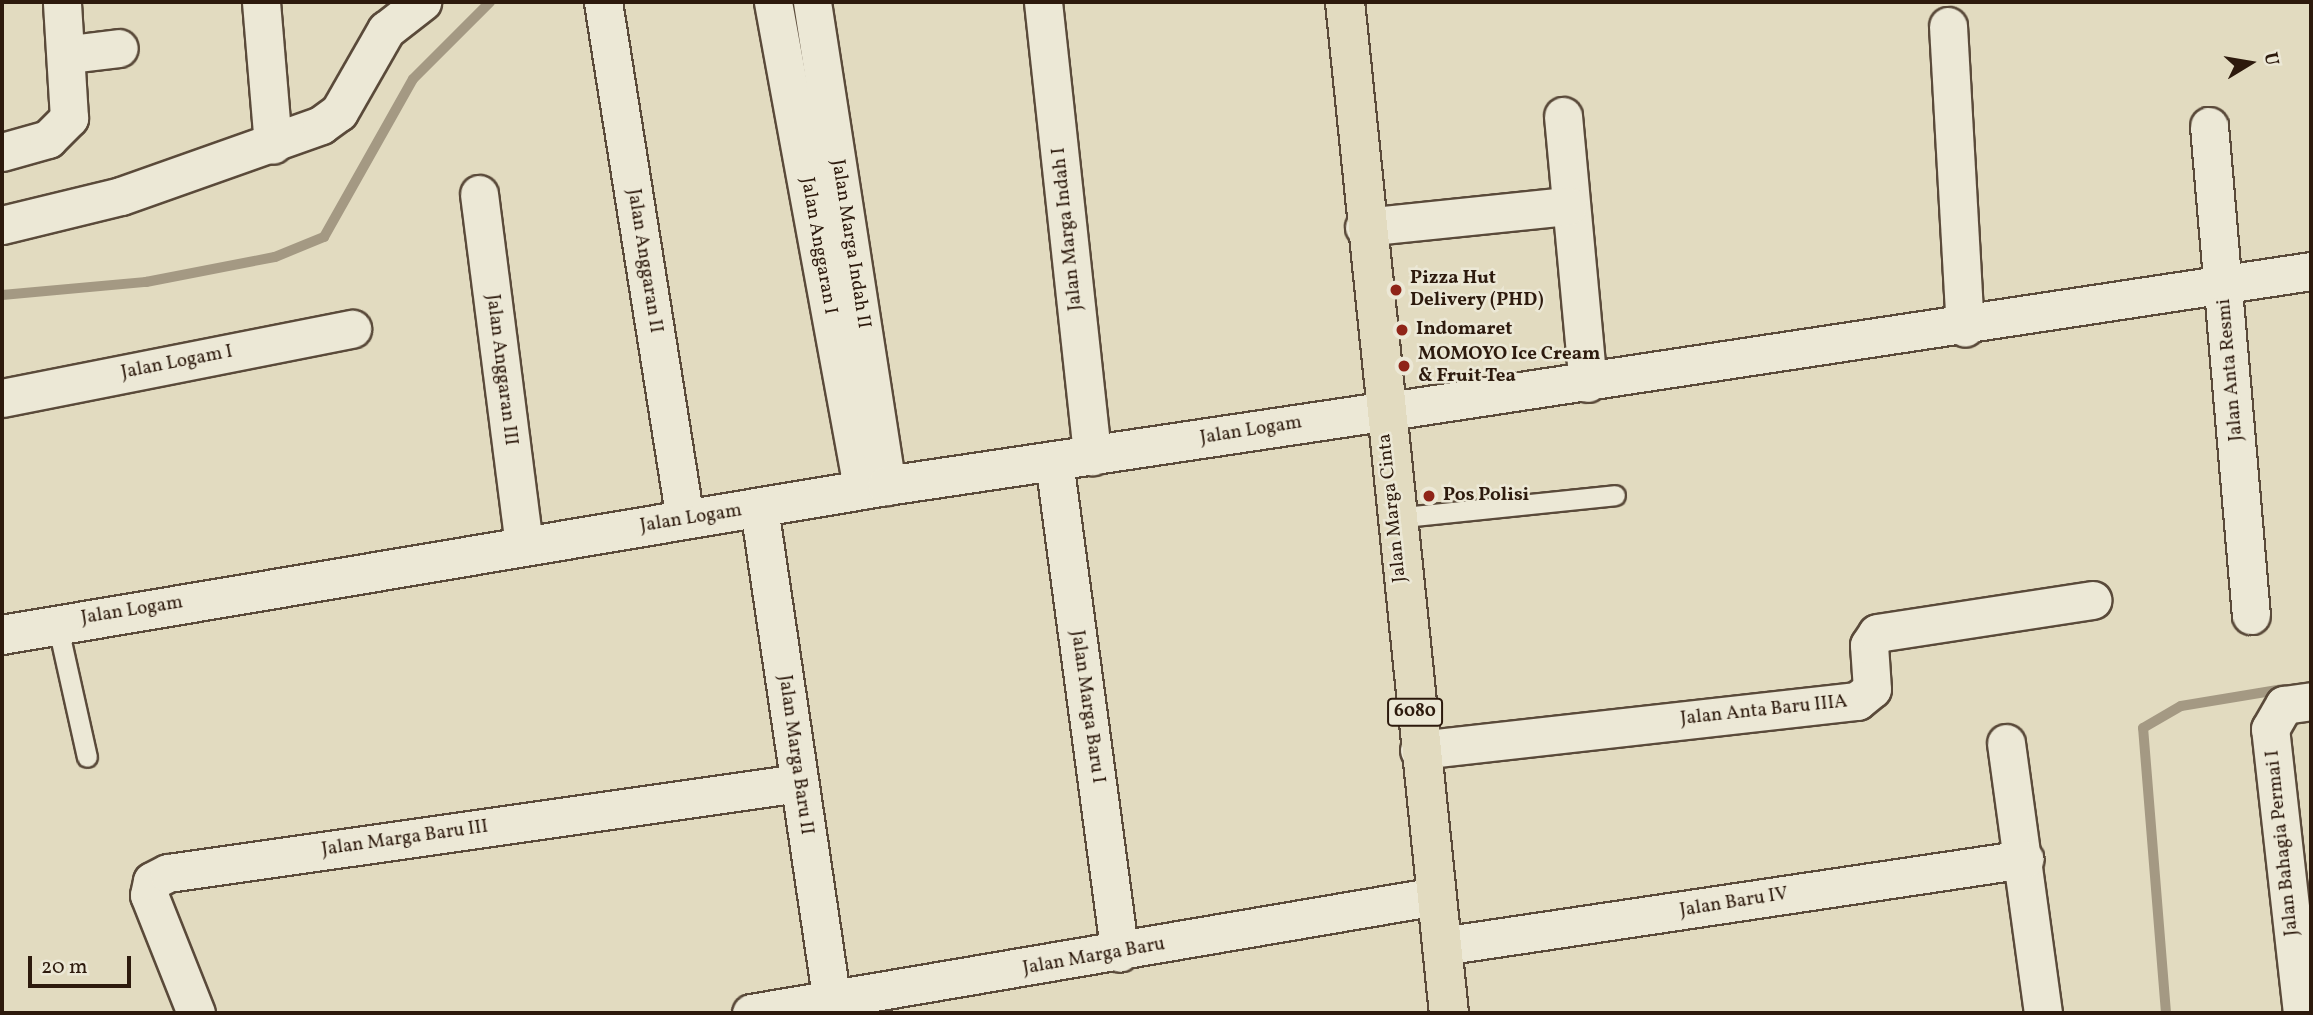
<!DOCTYPE html>
<html>
<head>
<meta charset="utf-8">
<style>
  body { margin:0 }
  #map { position:relative; width:2313px; height:1015px; overflow:hidden; background:#e2dbc0; font-family:Vollkorn,serif }
  div>[style] { position:absolute }
  .stream>* { height:10px; margin:-5px; padding:0 5px; transform-origin:5px; border-radius:5px; background:#a49983 }
  .roads { filter:drop-shadow(2px 0 #5a4a3a) drop-shadow(-2px 0 #5a4a3a) drop-shadow(0 2px #5a4a3a) drop-shadow(0 -2px #5a4a3a) }
  .lane>* { height:19px; margin:-9.5px; padding:0 9.5px; transform-origin:9.5px; border-radius:9.5px; background:#ece8d6 }
  .street>* { height:37px; margin:-18.5px; padding:0 18.5px; transform-origin:18.5px; border-radius:18.5px; background:#ece8d6 }
  .secondary>* { height:38px; margin:-19px; padding:0 19px; transform-origin:19px; border-radius:19px; background:#ece8d6 }
  .primary>* { height:38px; margin:-19px; padding:0 19px; transform-origin:19px; border-radius:19px; background:#e2dbc0 }
  .dots>* { width:19px; height:19px; translate:-50% -50%; box-sizing:border-box; border:4px solid #ece8d6; border-radius:50% }
  span { translate:-50% -50%; white-space:nowrap; text-align:center; line-height:1.15; -webkit-text-stroke:5px #ece8d6; paint-order:stroke }
  .shield-label span { padding:2px 5px; background:#ece8d6; border:2px solid; border-radius:5px; -webkit-text-stroke-width:0 }
  .shield-label { font-size:18px; color:#2d1a0d; font-weight:700 }
  .street-label { font-size:19px; color:#2d1a0d }
  .poi-label { font-size:19px; color:#2d1a0d; font-weight:700 }
  .left { translate:0 -50%; text-align:left }
  .frame { position:absolute; inset:0; border:4px solid #2d1a0d; pointer-events:none }
  .north { position:absolute; left:2215px; top:28px; width:70px; height:70px; -webkit-text-stroke:5px #ece8d6; paint-order:stroke; rotate:79deg; font-size:19px; font-weight:700; line-height:28px; text-align:center; color:#2d1a0d }
  .north::after { content:''; display:block; margin:auto; width:24px; height:32px; background:#2d1a0d; clip-path:polygon(50% 0,100% 100%,50% 72%,0 100%) }
  .scale { position:absolute; left:28px; top:956px; width:103px; height:32px; box-sizing:border-box; border:4px solid #2d1a0d; border-top:0; padding-left:9px; font-size:21px; line-height:24px; white-space:nowrap; color:#2d1a0d; -webkit-text-stroke:5px #ece8d6; paint-order:stroke }
</style>
</head>
<body>
<div id="map">
  <div class="stream">
    <i style="left:2px;top:295px;width:145px;rotate:-5.2deg"></i>
    <i style="left:146px;top:282px;width:131px;rotate:-11deg"></i>
    <i style="left:275px;top:257px;width:53px;rotate:-22.2deg"></i>
    <i style="left:324px;top:237px;width:181px;rotate:-60.6deg"></i>
    <i style="left:413px;top:79px;width:109px;rotate:-45deg"></i>
    <i style="left:2166px;top:1013px;width:286px;rotate:-94.6deg"></i>
    <i style="left:2143px;top:728px;width:44px;rotate:-30.1deg"></i>
    <i style="left:2181px;top:706px;width:104px;rotate:-9.4deg"></i>
  </div>
  <div class="roads">
    <div class="lane">
      <i style="left:1394px;top:518px;width:222px;rotate:-5.9deg"></i>
      <i style="left:57px;top:623px;width:137px;rotate:77.4deg"></i>
    </div>
    <div class="street">
      <i style="left:261px;top:2px;width:143px;rotate:85.2deg"></i>
      <i style="left:603px;top:2px;width:524px;rotate:81deg"></i>
      <i style="left:773px;top:2px;width:496px;rotate:79.6deg"></i>
      <i style="left:812px;top:2px;width:490px;rotate:81.2deg"></i>
      <i style="left:1043px;top:2px;width:457px;rotate:83.8deg"></i>
      <i style="left:1948px;top:26px;width:302px;rotate:86.8deg"></i>
      <i style="left:70px;top:54px;width:49px;rotate:-7deg"></i>
      <i style="left:1563px;top:116px;width:268px;rotate:84.7deg"></i>
      <i style="left:2209px;top:126px;width:491px;rotate:85.1deg"></i>
      <i style="left:2px;top:152px;width:48px;rotate:-15.8deg"></i>
      <i style="left:48px;top:139px;width:30px;rotate:-45deg"></i>
      <i style="left:69px;top:118px;width:116px;rotate:-93.5deg"></i>
      <i style="left:479px;top:194px;width:355px;rotate:82.7deg"></i>
      <i style="left:2px;top:225px;width:122px;rotate:-13.7deg"></i>
      <i style="left:121px;top:196px;width:212px;rotate:-19.5deg"></i>
      <i style="left:321px;top:125px;width:22px;rotate:-36deg"></i>
      <i style="left:339px;top:112px;width:95px;rotate:-60.2deg"></i>
      <i style="left:386px;top:30px;width:46px;rotate:-37.9deg"></i>
      <i style="left:1364px;top:227px;width:205px;rotate:-5.9deg"></i>
      <i style="left:2px;top:398px;width:357px;rotate:-11.2deg"></i>
      <i style="left:1382px;top:412px;width:940px;rotate:-8.63deg"></i>
      <i style="left:1054px;top:461px;width:496px;rotate:82.4deg"></i>
      <i style="left:759px;top:508px;width:499px;rotate:81.6deg"></i>
      <i style="left:2006px;top:743px;width:273px;rotate:82.2deg"></i>
      <i style="left:1419px;top:750px;width:441px;rotate:-6.4deg"></i>
      <i style="left:1857px;top:701px;width:19px;rotate:-39deg"></i>
      <i style="left:1872px;top:689px;width:44px;rotate:-93.9deg"></i>
      <i style="left:1869px;top:645px;width:14px;rotate:-56deg"></i>
      <i style="left:1877px;top:633px;width:218px;rotate:-8.7deg"></i>
      <i style="left:1442px;top:946px;width:589px;rotate:-8.49deg"></i>
      <i style="left:196px;top:1013px;width:127px;rotate:-111.7deg"></i>
      <i style="left:149px;top:895px;width:14px;rotate:-78deg"></i>
      <i style="left:152px;top:881px;width:18px;rotate:-27deg"></i>
      <i style="left:168px;top:873px;width:637px;rotate:-8.12deg"></i>
      <i style="left:751px;top:1013px;width:695px;rotate:-9.69deg"></i>
      <i style="left:2302px;top:1013px;width:286px;rotate:-96.4deg"></i>
      <i style="left:2270px;top:729px;width:28px;rotate:-60deg"></i>
      <i style="left:2284px;top:705px;width:27px;rotate:-8deg"></i>
    </div>
    <div class="secondary">
      <i style="left:2px;top:635px;width:897px;rotate:-9.56deg"></i>
      <i style="left:887px;top:486px;width:501px;rotate:-8.5deg"></i>
    </div>
    <div class="primary">
      <i style="left:1345px;top:2px;width:1016px;rotate:84.13deg"></i>
    </div>
  </div>
  <div class="dots">
    <i style="left:1396px;top:290px;background:#8f2418"></i>
    <i style="left:1402px;top:330px;background:#8f2418"></i>
    <i style="left:1404px;top:366px;background:#8f2418"></i>
    <i style="left:1429px;top:496px;background:#8f2418"></i>
  </div>
  <div class="shield-label">
    <span style="left:1415px;top:712px">6080</span>
  </div>
  <div class="street-label">
    <span style="left:1068px;top:229px;rotate:-96deg">Jalan Marga Indah I</span>
    <span style="left:850px;top:244px;rotate:81deg">Jalan Marga Indah II</span>
    <span style="left:818px;top:246px;rotate:80deg">Jalan Anggaran I</span>
    <span style="left:644px;top:261px;rotate:81deg">Jalan Anggaran II</span>
    <span style="left:177px;top:363px;rotate:-11deg">Jalan Logam I</span>
    <span style="left:501px;top:370px;rotate:83deg">Jalan Anggaran III</span>
    <span style="left:2231px;top:370px;rotate:-95deg">Jalan Anta Resmi</span>
    <span style="left:1251px;top:431px;rotate:-9deg">Jalan Logam</span>
    <span style="left:1393px;top:508px;rotate:-96deg">Jalan Marga Cinta</span>
    <span style="left:691px;top:519px;rotate:-9deg">Jalan Logam</span>
    <span style="left:132px;top:611px;rotate:-9deg">Jalan Logam</span>
    <span style="left:1087px;top:707px;rotate:82deg">Jalan Marga Baru I</span>
    <span style="left:1764px;top:711px;rotate:-6deg">Jalan Anta Baru IIIA</span>
    <span style="left:795px;top:755px;rotate:82deg">Jalan Marga Baru II</span>
    <span style="left:405px;top:839px;rotate:-8deg">Jalan Marga Baru III</span>
    <span style="left:2283px;top:843px;rotate:-96deg">Jalan Bahagia Permai I</span>
    <span style="left:1734px;top:903px;rotate:-9deg">Jalan Baru IV</span>
    <span style="left:1094px;top:957px;rotate:-10deg">Jalan Marga Baru</span>
  </div>
  <div class="poi-label">
    <span class="left" style="left:1410px;top:290px">Pizza Hut<br>Delivery (PHD)</span>
    <span class="left" style="left:1416px;top:330px">Indomaret</span>
    <span class="left" style="left:1418px;top:366px">MOMOYO Ice Cream<br>&amp; Fruit Tea</span>
    <span class="left" style="left:1443px;top:496px">Pos Polisi</span>
  </div>
  <div class="frame"></div>
  <div class="north">U</div>
  <div class="scale">20 m</div>
</div>
</body>
</html>
